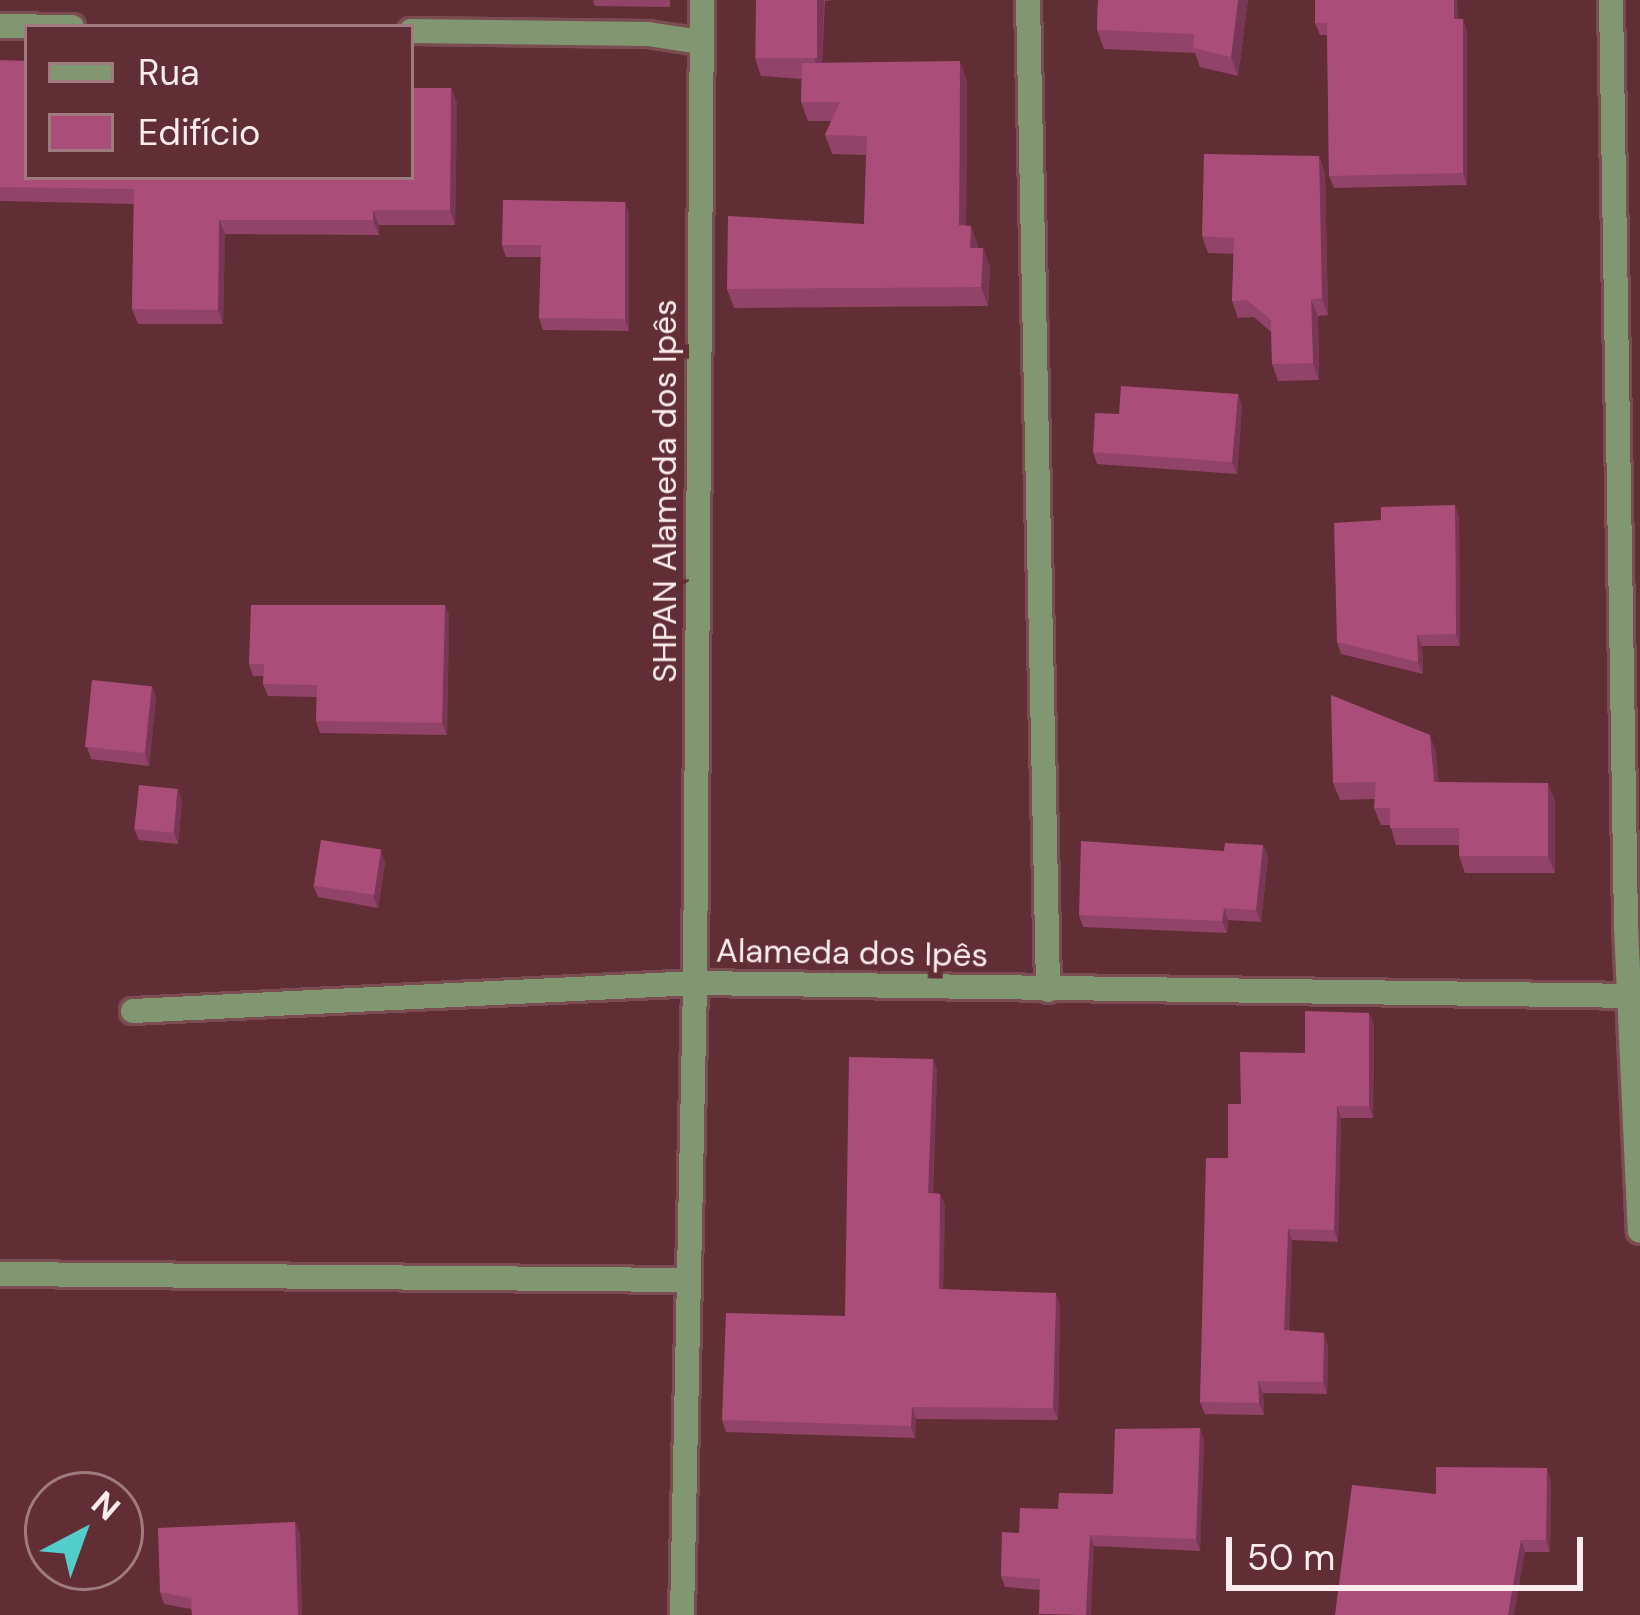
<!DOCTYPE html>
<html>
<head>
<meta charset="utf-8">
<style>
  body { margin:0 }
  #map { position:relative; width:1640px; height:1615px; overflow:hidden; background:#622e35; font-family:"DM Sans",sans-serif }
  div>[style] { position:absolute }
  .roads { filter:drop-shadow(3px 0 #7a4d52) drop-shadow(-3px 0 #7a4d52) drop-shadow(0 3px #7a4d52) drop-shadow(0 -3px #7a4d52) }
  .minor>* { height:24px; margin:-12px; padding:0 12px; transform-origin:12px; border-radius:12px; background:#819772 }
  .tertiary>* { height:24px; margin:-12px; padding:0 12px; transform-origin:12px; border-radius:12px; background:#819772 }
  .wall>* { inset:0; background:#924368 }
  .shaded-wall>* { inset:0; background:#773755 }
  .building>* { inset:0; background:#aa4e79; transform-origin:0 0 }
  span { translate:-50% -50%; white-space:nowrap; text-align:center; line-height:1.15; -webkit-text-stroke:12px #622e35; paint-order:stroke }
  .street-label { font-size:33px; color:#fbeded }
  .legend { position:absolute; left:24px; top:24px; width:390px; height:156px; box-sizing:border-box; background:#622e35; border:3px solid #9f7a7f; margin:0; padding:15px 21px; list-style:none; font-size:36px; color:#fbeded }
  .legend li { display:flex; align-items:center; gap:24px; height:60px }
  .legend b { width:60px; border:3px solid #9f7a7f }
  .north { position:absolute; left:24px; top:1471px; width:120px; height:120px; box-sizing:border-box; background:#622e35; border:3px solid #9f7a7f; border-radius:50%; rotate:41deg; font-size:33px; font-weight:700; line-height:48px; text-align:center; color:#fbeded }
  .north::after { content:''; display:block; margin:auto; width:42px; height:54px; background:#53cdca; clip-path:polygon(50% 0,100% 100%,50% 72%,0 100%) }
  .scale { position:absolute; left:1226px; top:1537px; width:357px; height:54px; box-sizing:border-box; border:6px solid #fbeded; border-top:0; padding-left:15px; font-size:36px; line-height:42px; white-space:nowrap; color:#fbeded; -webkit-text-stroke:9px #622e35; paint-order:stroke }
</style>
</head>
<body>
<div id="map">
  <div class="roads">
    <div class="minor">
      <i style="left:1028px;top:0;width:990px;rotate:88.84deg"></i>
      <i style="left:1611px;top:0;width:927px;rotate:89.07deg"></i>
      <i style="left:1626px;top:927px;width:304px;rotate:87.4deg"></i>
      <i style="left:0;top:26px;width:72px;rotate:0.8deg"></i>
      <i style="left:411px;top:31px;width:237px;rotate:0.7deg"></i>
      <i style="left:648px;top:34px;width:54px;rotate:8.6deg"></i>
      <i style="left:133px;top:1011px;width:563px;rotate:-2.85deg"></i>
      <i style="left:695px;top:983px;width:983px;rotate:-89.59deg"></i>
      <i style="left:0;top:1274px;width:689px;rotate:0.5deg"></i>
    </div>
    <div class="tertiary">
      <i style="left:682px;top:1615px;width:632px;rotate:-88.82deg"></i>
      <i style="left:695px;top:983px;width:945px;rotate:0.79deg"></i>
    </div>
  </div>
  <div class="wall">
    <i style="clip-path:polygon(593px 0,670px 0,670px 7px,595px 6px)"></i>
    <i style="clip-path:polygon(756px 0,833px 0,825px 1px,822px 63px,967px 80px,966px 225px,978px 245px,978px 248px,983px 248px,990px 267px,988px 306px,734px 308px,727px 289px,864px 224px,866px 155px,832px 154px,825px 135px,831px 121px,808px 121px,801px 102px,802px 79px,761px 76px,755px 58px)"></i>
    <i style="clip-path:polygon(1098px 0,1248px 0,1238px 76px,1200px 67px,1195px 53px,1104px 49px,1097px 30px)"></i>
    <i style="clip-path:polygon(1458px 19px,1467px 31px,1467px 185px,1334px 188px,1329px 176px,1327px 35px,1320px 35px,1315px 23px)"></i>
    <i style="clip-path:polygon(0 60px,27px 177px,411px 177px,451px 88px,457px 103px,455px 225px,379px 225px,379px 235px,225px 234px,223px 324px,138px 324px,132px 309px,134px 204px,0 201px)"></i>
    <i style="clip-path:polygon(1319px 156px,1325px 173px,1328px 315px,1318px 316px,1319px 380px,1278px 381px,1272px 364px,1271px 332px,1254px 317px,1238px 318px,1232px 301px,1234px 254px,1208px 253px,1202px 236px)"></i>
    <i style="clip-path:polygon(625px 202px,629px 214px,629px 331px,543px 330px,539px 318px,541px 257px,506px 257px,502px 245px)"></i>
    <i style="clip-path:polygon(1238px 394px,1242px 406px,1237px 474px,1097px 464px,1093px 452px,1119px 414px)"></i>
    <i style="clip-path:polygon(1459px 517px,1460px 646px,1422px 646px,1423px 674px,1341px 654px,1337px 642px)"></i>
    <i style="clip-path:polygon(445px 605px,449px 616px,447px 735px,320px 733px,316px 721px,317px 697px,268px 696px,263px 684px,264px 676px,253px 676px,249px 664px)"></i>
    <i style="clip-path:polygon(152px 686px,156px 698px,149px 766px,91px 759px,87px 747px)"></i>
    <i style="clip-path:polygon(1436px 752px,1438px 782px,1555px 800px,1555px 873px,1465px 873px,1459px 856px,1459px 845px,1396px 845px,1390px 825px,1381px 825px,1374px 808px,1375px 799px,1340px 800px,1333px 783px)"></i>
    <i style="clip-path:polygon(182px 801px,178px 844px,139px 840px,134px 829px)"></i>
    <i style="clip-path:polygon(1263px 845px,1268px 857px,1261px 922px,1228px 920px,1227px 933px,1083px 927px,1079px 915px,1224px 851px)"></i>
    <i style="clip-path:polygon(385px 862px,378px 908px,318px 897px,313px 885px)"></i>
    <i style="clip-path:polygon(1369px 1013px,1374px 1025px,1373px 1118px,1341px 1118px,1338px 1242px,1292px 1240px,1289px 1331px,1328px 1345px,1327px 1394px,1263px 1393px,1264px 1415px,1205px 1414px,1200px 1402px,1228px 1158px,1241px 1104px,1305px 1053px)"></i>
    <i style="clip-path:polygon(933px 1059px,937px 1071px,933px 1193px,940px 1194px,945px 1205px,943px 1289px,1060px 1305px,1058px 1420px,916px 1419px,915px 1438px,726px 1432px,722px 1420px,845px 1316px)"></i>
    <i style="clip-path:polygon(1204px 1440px,1200px 1551px,1094px 1546px,1040px 1590px,1005px 1587px,1001px 1576px,1019px 1533px,1058px 1509px,1113px 1494px)"></i>
    <i style="clip-path:polygon(1551px 1480px,1550px 1552px,1525px 1552px,1436px 1494px)"></i>
    <i style="clip-path:polygon(295px 1522px,300px 1534px,302px 1615px,192px 1615px,191px 1609px,164px 1604px,160px 1592px)"></i>
  </div>
  <div class="shaded-wall">
    <i style="clip-path:polygon(817px 0,824px 0,821px 81px,815px 62px)"></i>
    <i style="clip-path:polygon(1238px 0,1248px 0,1238px 76px,1231px 57px)"></i>
    <i style="clip-path:polygon(1454px 0,1457px 0,1459px 31px,1454px 19px)"></i>
    <i style="clip-path:polygon(1463px 19px,1467px 31px,1467px 185px,1463px 173px)"></i>
    <i style="clip-path:polygon(960px 61px,967px 80px,966px 244px,959px 225px)"></i>
    <i style="clip-path:polygon(451px 88px,457px 103px,455px 225px,450px 210px)"></i>
    <i style="clip-path:polygon(1319px 156px,1325px 173px,1328px 315px,1322px 298px)"></i>
    <i style="clip-path:polygon(625px 202px,629px 214px,629px 331px,625px 319px)"></i>
    <i style="clip-path:polygon(373px 210px,379px 225px,379px 235px,373px 220px)"></i>
    <i style="clip-path:polygon(219px 220px,225px 234px,223px 324px,218px 310px)"></i>
    <i style="clip-path:polygon(971px 226px,978px 245px,977px 267px,970px 248px)"></i>
    <i style="clip-path:polygon(983px 248px,990px 267px,988px 306px,981px 287px)"></i>
    <i style="clip-path:polygon(1311px 299px,1318px 316px,1319px 380px,1313px 363px)"></i>
    <i style="clip-path:polygon(1238px 394px,1242px 406px,1237px 474px,1232px 462px)"></i>
    <i style="clip-path:polygon(1455px 505px,1459px 517px,1460px 646px,1456px 634px)"></i>
    <i style="clip-path:polygon(445px 605px,449px 616px,447px 735px,442px 723px)"></i>
    <i style="clip-path:polygon(1417px 635px,1422px 646px,1423px 674px,1418px 662px)"></i>
    <i style="clip-path:polygon(152px 686px,156px 698px,149px 766px,145px 754px)"></i>
    <i style="clip-path:polygon(1430px 735px,1436px 752px,1440px 799px,1434px 782px)"></i>
    <i style="clip-path:polygon(1548px 783px,1555px 800px,1555px 873px,1548px 856px)"></i>
    <i style="clip-path:polygon(178px 789px,182px 801px,178px 844px,174px 832px)"></i>
    <i style="clip-path:polygon(1263px 845px,1268px 857px,1261px 922px,1256px 910px)"></i>
    <i style="clip-path:polygon(381px 850px,385px 862px,378px 908px,373px 896px)"></i>
    <i style="clip-path:polygon(1224px 908px,1228px 920px,1227px 933px,1222px 921px)"></i>
    <i style="clip-path:polygon(1369px 1013px,1374px 1025px,1373px 1118px,1369px 1106px)"></i>
    <i style="clip-path:polygon(933px 1059px,937px 1071px,932px 1205px,928px 1193px)"></i>
    <i style="clip-path:polygon(1337px 1106px,1341px 1118px,1338px 1242px,1334px 1230px)"></i>
    <i style="clip-path:polygon(940px 1194px,945px 1205px,943px 1301px,939px 1289px)"></i>
    <i style="clip-path:polygon(1288px 1229px,1292px 1240px,1288px 1342px,1284px 1330px)"></i>
    <i style="clip-path:polygon(1056px 1293px,1060px 1305px,1058px 1420px,1053px 1408px)"></i>
    <i style="clip-path:polygon(1324px 1333px,1328px 1345px,1327px 1394px,1323px 1382px)"></i>
    <i style="clip-path:polygon(1258px 1381px,1263px 1393px,1264px 1415px,1259px 1403px)"></i>
    <i style="clip-path:polygon(912px 1407px,916px 1419px,915px 1438px,911px 1426px)"></i>
    <i style="clip-path:polygon(1200px 1428px,1204px 1440px,1200px 1551px,1196px 1539px)"></i>
    <i style="clip-path:polygon(1547px 1468px,1551px 1480px,1550px 1552px,1546px 1540px)"></i>
    <i style="clip-path:polygon(295px 1522px,300px 1534px,302px 1615px,298px 1615px)"></i>
    <i style="clip-path:polygon(1090px 1535px,1094px 1546px,1091px 1615px,1086px 1615px)"></i>
    <i style="clip-path:polygon(1521px 1540px,1525px 1552px,1514px 1615px,1508px 1615px)"></i>
  </div>
  <div class="building">
    <i style="left:756px;top:0;width:61px;height:58px"></i>
    <i style="clip-path:polygon(1098px 0,1238px 0,1231px 57px,1193px 48px,1194px 34px,1097px 30px)"></i>
    <i style="clip-path:polygon(1315px 0,1454px 0,1454px 19px,1463px 19px,1463px 173px,1329px 176px,1327px 23px,1315px 23px)"></i>
    <i style="clip-path:polygon(0 60px,27px 61px,27px 177px,411px 177px,411px 88px,451px 88px,450px 210px,373px 210px,373px 220px,219px 220px,218px 310px,132px 309px,134px 189px,0 187px)"></i>
    <i style="clip-path:polygon(960px 61px,959px 225px,971px 226px,970px 248px,983px 248px,981px 287px,727px 289px,728px 216px,864px 224px,867px 136px,825px 135px,840px 102px,801px 102px,802px 63px)"></i>
    <i style="clip-path:polygon(1204px 154px,1319px 156px,1322px 298px,1311px 299px,1313px 363px,1272px 364px,1271px 320px,1247px 300px,1232px 301px,1234px 238px,1202px 236px)"></i>
    <i style="clip-path:polygon(503px 200px,625px 202px,625px 319px,539px 318px,541px 245px,502px 245px)"></i>
    <i style="clip-path:polygon(1121px 386px,1238px 394px,1232px 462px,1093px 452px,1095px 413px,1119px 414px)"></i>
    <i style="clip-path:polygon(1455px 505px,1456px 634px,1417px 635px,1418px 662px,1337px 642px,1334px 523px,1381px 520px,1381px 507px)"></i>
    <i style="clip-path:polygon(251px 605px,445px 605px,442px 723px,316px 721px,317px 685px,263px 684px,264px 664px,249px 664px)"></i>
    <i style="left:92px;top:680px;width:60px;height:67px;rotate:6deg"></i>
    <i style="clip-path:polygon(1331px 695px,1430px 735px,1434px 782px,1548px 783px,1548px 856px,1459px 856px,1459px 828px,1390px 828px,1390px 808px,1374px 808px,1376px 782px,1333px 783px)"></i>
    <i style="left:139px;top:785px;width:39px;height:44px;rotate:6deg"></i>
    <i style="left:321px;top:840px;width:61px;height:46px;rotate:9deg"></i>
    <i style="clip-path:polygon(1081px 841px,1224px 851px,1225px 843px,1263px 845px,1256px 910px,1224px 908px,1222px 921px,1079px 915px)"></i>
    <i style="clip-path:polygon(1305px 1011px,1369px 1013px,1369px 1106px,1337px 1106px,1334px 1230px,1288px 1229px,1284px 1330px,1324px 1333px,1323px 1382px,1258px 1381px,1259px 1403px,1200px 1402px,1206px 1158px,1228px 1158px,1228px 1104px,1241px 1104px,1240px 1052px,1305px 1053px)"></i>
    <i style="clip-path:polygon(849px 1057px,933px 1059px,928px 1193px,940px 1194px,939px 1289px,1056px 1293px,1053px 1408px,912px 1407px,911px 1426px,722px 1420px,726px 1313px,845px 1316px)"></i>
    <i style="clip-path:polygon(1200px 1428px,1196px 1539px,1090px 1535px,1086px 1615px,1039px 1614px,1040px 1579px,1001px 1576px,1002px 1532px,1019px 1533px,1020px 1508px,1058px 1509px,1059px 1493px,1113px 1494px,1115px 1429px)"></i>
    <i style="clip-path:polygon(1436px 1467px,1547px 1468px,1546px 1540px,1521px 1540px,1508px 1615px,1335px 1615px,1352px 1485px,1436px 1494px)"></i>
    <i style="clip-path:polygon(295px 1522px,298px 1615px,192px 1615px,191px 1598px,160px 1592px,158px 1528px)"></i>
  </div>
  <div class="street-label">
    <span style="left:665px;top:491px;rotate:-90deg">SHPAN Alameda dos Ipês</span>
    <span style="left:852px;top:953px;rotate:1deg">Alameda dos Ipês</span>
  </div>
  <ul class="legend">
  <li><b style="height:15px;background:#819772"></b>Rua</li>
  <li><b style="height:33px;background:#aa4e79"></b>Edifício</li>
  </ul>
  <div class="north">N</div>
  <div class="scale">50 m</div>
</div>
</body>
</html>
